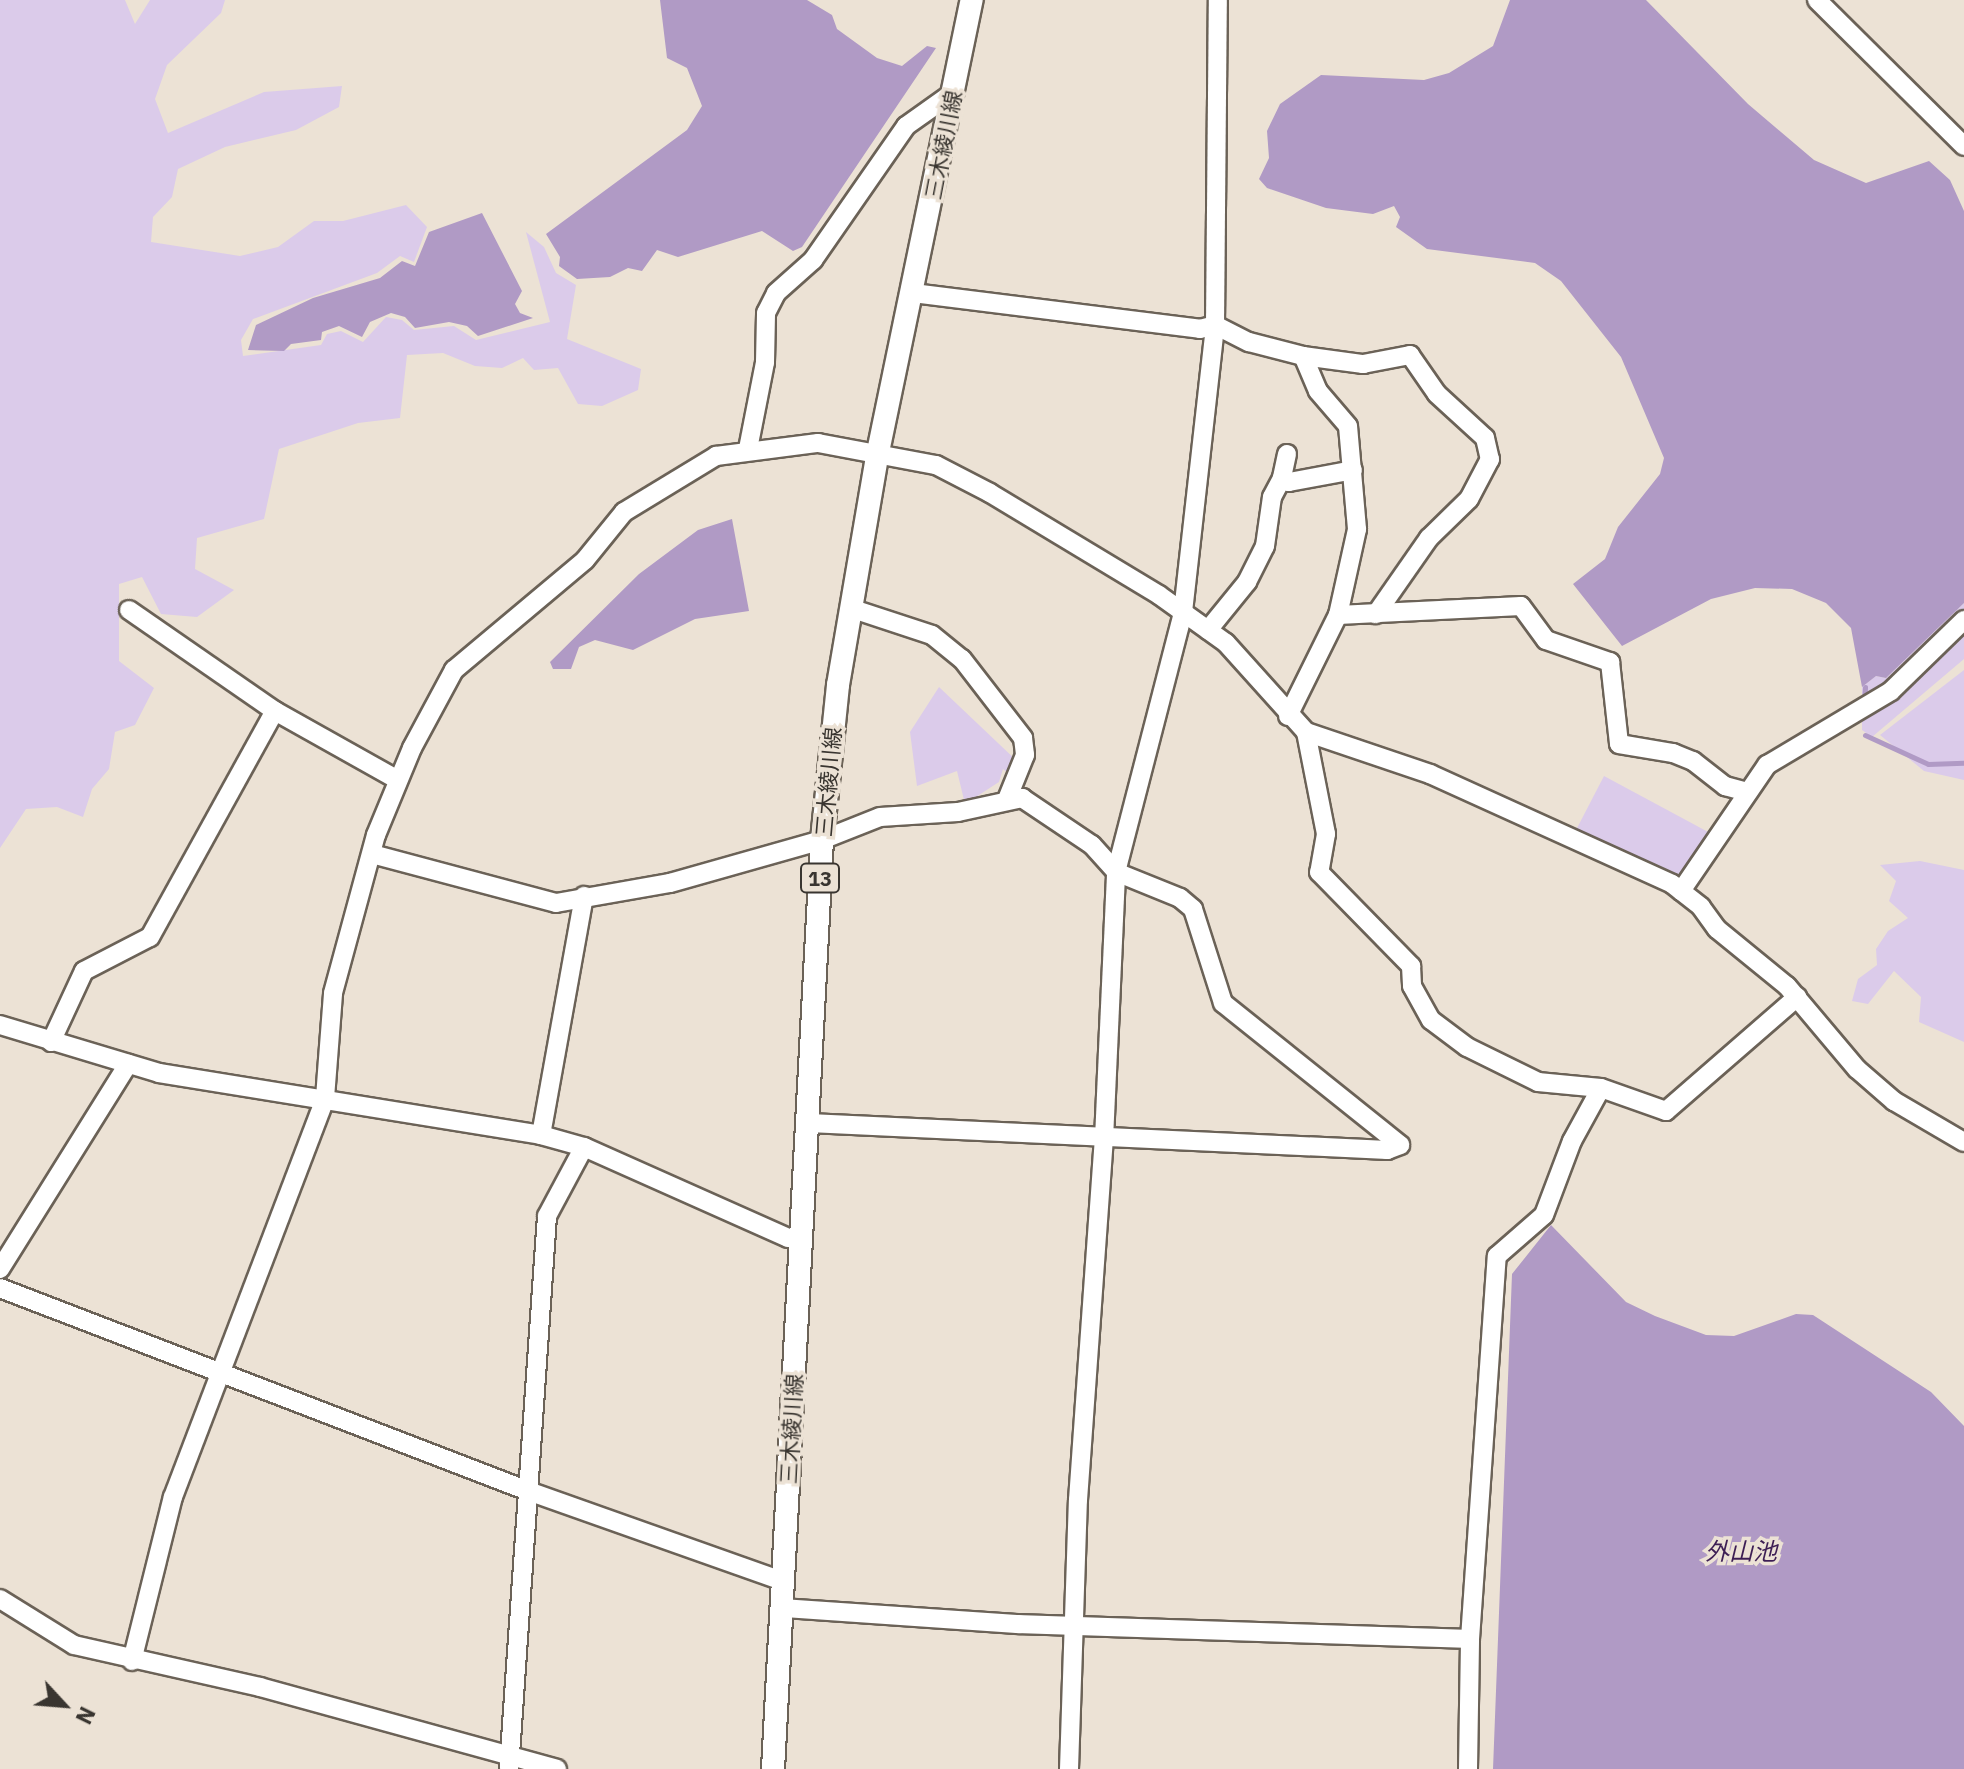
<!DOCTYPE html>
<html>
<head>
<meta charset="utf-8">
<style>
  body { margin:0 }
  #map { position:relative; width:1964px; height:1769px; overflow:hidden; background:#ece2d5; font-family:"IBM Plex Sans","Noto Sans JP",sans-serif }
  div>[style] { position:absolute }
  .green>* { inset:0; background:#dbcbea }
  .water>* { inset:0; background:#b09ac5 }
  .stream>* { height:5px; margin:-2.5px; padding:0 2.5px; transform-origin:2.5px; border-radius:2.5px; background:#b09ac5 }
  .roads { filter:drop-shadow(2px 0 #6b6257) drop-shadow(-2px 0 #6b6257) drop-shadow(0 2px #6b6257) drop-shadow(0 -2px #6b6257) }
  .minor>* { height:18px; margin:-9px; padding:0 9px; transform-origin:9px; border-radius:9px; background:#fff }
  .major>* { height:22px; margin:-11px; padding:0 11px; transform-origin:11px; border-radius:11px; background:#fff }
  span { translate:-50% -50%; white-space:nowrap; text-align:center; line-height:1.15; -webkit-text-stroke:7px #ece2d5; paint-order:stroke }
  .shield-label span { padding:2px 6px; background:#ece2d5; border:2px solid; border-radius:6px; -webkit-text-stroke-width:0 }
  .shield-label { font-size:20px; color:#393530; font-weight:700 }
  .street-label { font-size:22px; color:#393530 }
  .water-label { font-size:24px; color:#3d1e54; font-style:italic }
  .north { position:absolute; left:24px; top:1665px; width:80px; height:80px; -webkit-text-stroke:6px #ece2d5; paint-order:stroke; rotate:116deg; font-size:22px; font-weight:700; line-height:32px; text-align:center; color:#393530 }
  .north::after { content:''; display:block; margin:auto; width:28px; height:36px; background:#393530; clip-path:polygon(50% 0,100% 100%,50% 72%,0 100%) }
</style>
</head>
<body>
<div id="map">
  <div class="green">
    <i style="clip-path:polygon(0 0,125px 0,135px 24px,150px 0,225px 0,221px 13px,167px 65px,155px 99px,168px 133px,264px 92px,342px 86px,339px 107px,296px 130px,225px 147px,178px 169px,172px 197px,153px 217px,151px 242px,240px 256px,278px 247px,314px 221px,343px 221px,406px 205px,427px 227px,414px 262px,400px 256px,377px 273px,253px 319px,241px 340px,243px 356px,321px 345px,327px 334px,341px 331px,363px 342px,386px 317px,402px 320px,414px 330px,454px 326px,476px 340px,550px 322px,526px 232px,544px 247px,556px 273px,576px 285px,567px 339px,641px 369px,638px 390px,602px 406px,578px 404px,558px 368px,534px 370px,523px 358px,502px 368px,475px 366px,443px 353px,407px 355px,400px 418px,358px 423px,279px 449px,264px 519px,197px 538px,195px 569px,234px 590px,197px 617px,161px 614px,142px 577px,119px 584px,119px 661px,154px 688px,135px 725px,115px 732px,109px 769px,92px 789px,83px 817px,57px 807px,26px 809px,0 848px)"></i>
    <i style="clip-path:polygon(1964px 603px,1964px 659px,1872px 737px,1862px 730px,1862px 687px,1876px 676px,1886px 678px)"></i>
    <i style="clip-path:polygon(1964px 670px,1964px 780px,1924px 771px,1880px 735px)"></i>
    <i style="clip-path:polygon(939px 687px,1018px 762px,1009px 774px,1003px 769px,999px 782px,965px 804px,957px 771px,917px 786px,910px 732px)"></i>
    <i style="clip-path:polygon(1604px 776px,1710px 833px,1676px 878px,1575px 832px)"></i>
    <i style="clip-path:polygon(1920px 861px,1964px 870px,1964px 1042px,1919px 1022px,1921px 997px,1894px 971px,1868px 1004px,1852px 1001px,1858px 979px,1877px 965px,1876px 949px,1888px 931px,1908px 918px,1889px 901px,1896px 881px,1880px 865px)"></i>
  </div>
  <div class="water">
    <i style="clip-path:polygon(660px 0,807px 0,832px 15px,837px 29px,877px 58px,902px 66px,927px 46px,936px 48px,802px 247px,793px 251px,762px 231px,678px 257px,657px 250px,642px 271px,628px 268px,610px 277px,577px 279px,559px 266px,560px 257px,546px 234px,687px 130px,702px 106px,687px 68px,667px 58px)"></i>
    <i style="clip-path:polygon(1510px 0,1646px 0,1748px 104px,1814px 160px,1866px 183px,1929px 161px,1950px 180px,1964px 211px,1964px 603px,1886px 678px,1876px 676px,1862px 687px,1851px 628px,1826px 603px,1792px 589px,1755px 588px,1711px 599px,1622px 646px,1573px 584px,1605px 559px,1618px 527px,1660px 474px,1664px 458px,1621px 357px,1561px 281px,1535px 263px,1427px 249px,1396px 227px,1400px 217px,1394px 206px,1373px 214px,1326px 208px,1267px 188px,1259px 179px,1269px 158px,1267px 131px,1280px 104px,1321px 75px,1424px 80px,1449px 73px,1493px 46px)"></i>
    <i style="clip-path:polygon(482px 213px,522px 291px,515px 304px,520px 313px,533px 318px,478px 336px,467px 326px,449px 322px,415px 328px,405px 317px,391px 313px,370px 322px,362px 337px,339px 326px,322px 332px,321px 340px,291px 344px,284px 351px,248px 350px,256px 325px,313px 298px,380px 278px,402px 261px,415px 266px,429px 232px)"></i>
    <i style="clip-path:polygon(732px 519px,749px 611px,695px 619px,633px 650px,595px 640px,579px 647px,571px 669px,553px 669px,550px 662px,639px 574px,698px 530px)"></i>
    <i style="clip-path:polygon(1551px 1225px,1626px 1302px,1655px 1316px,1706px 1335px,1734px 1336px,1796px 1314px,1813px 1315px,1931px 1392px,1964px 1426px,1964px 1769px,1493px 1769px,1512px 1274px)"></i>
  </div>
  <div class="stream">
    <i style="left:1864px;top:702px;width:15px;rotate:-86deg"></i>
    <i style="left:1865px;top:735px;width:69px;rotate:24.7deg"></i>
    <i style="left:1928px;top:764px;width:36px;rotate:-2deg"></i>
  </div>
  <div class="roads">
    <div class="minor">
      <i style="left:1817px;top:0;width:207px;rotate:44.8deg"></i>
      <i style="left:913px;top:293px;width:289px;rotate:7.1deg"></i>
      <i style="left:1200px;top:329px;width:16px;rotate:-15deg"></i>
      <i style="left:1215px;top:325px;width:325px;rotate:-89.5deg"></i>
      <i style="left:748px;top:449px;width:89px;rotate:-78.9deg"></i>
      <i style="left:765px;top:362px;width:49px;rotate:-88.8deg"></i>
      <i style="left:766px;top:313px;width:22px;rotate:-63deg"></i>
      <i style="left:776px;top:293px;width:50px;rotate:-41.7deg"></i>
      <i style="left:813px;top:260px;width:163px;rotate:-55.2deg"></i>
      <i style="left:906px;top:126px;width:59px;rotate:-35.3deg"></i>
      <i style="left:1287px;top:454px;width:25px;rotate:102deg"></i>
      <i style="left:1282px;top:478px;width:8px;rotate:30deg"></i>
      <i style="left:1289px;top:482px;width:65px;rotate:-10.6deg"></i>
      <i style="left:850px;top:608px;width:86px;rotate:18.2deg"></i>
      <i style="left:932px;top:635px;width:38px;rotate:39deg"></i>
      <i style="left:962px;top:659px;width:100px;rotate:52.3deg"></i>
      <i style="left:1023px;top:738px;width:17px;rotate:83deg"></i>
      <i style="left:1025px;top:755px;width:45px;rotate:112deg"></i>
      <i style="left:129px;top:610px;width:178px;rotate:34.7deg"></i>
      <i style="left:275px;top:711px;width:141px;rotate:29.3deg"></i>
      <i style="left:1338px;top:615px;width:183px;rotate:-2.8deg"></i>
      <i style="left:1521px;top:606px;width:42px;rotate:53.7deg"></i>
      <i style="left:1546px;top:640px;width:68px;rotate:19deg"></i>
      <i style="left:1610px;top:662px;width:82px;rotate:83.7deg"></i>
      <i style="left:1619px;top:744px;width:55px;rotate:9.5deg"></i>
      <i style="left:1673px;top:753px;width:22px;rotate:22deg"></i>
      <i style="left:1693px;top:761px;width:41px;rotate:38deg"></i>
      <i style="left:1725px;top:786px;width:23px;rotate:15deg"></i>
      <i style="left:1208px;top:630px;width:62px;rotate:-50.9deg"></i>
      <i style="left:1247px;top:582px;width:40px;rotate:-63.4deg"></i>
      <i style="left:1265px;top:546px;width:49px;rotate:-81.9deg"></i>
      <i style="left:1272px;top:497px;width:21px;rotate:-62deg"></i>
      <i style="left:1288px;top:716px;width:113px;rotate:-63.7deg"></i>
      <i style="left:1338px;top:615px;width:88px;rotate:-77.5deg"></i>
      <i style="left:1357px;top:529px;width:103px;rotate:-95deg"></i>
      <i style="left:1348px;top:426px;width:46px;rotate:-130.6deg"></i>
      <i style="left:1318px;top:391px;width:38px;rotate:-113deg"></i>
      <i style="left:1306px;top:732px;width:104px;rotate:78.9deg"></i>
      <i style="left:1326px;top:834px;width:39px;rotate:100deg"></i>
      <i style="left:1319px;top:872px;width:132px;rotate:45.6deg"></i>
      <i style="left:1411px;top:966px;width:20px;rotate:87deg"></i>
      <i style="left:1412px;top:986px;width:39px;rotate:61deg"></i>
      <i style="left:1431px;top:1020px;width:45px;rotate:36.9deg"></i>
      <i style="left:1467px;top:1047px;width:79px;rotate:26.2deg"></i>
      <i style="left:1538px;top:1082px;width:63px;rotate:5.4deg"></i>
      <i style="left:1601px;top:1088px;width:69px;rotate:19.5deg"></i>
      <i style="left:1666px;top:1111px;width:174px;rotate:-41deg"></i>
      <i style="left:372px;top:854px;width:190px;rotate:14.9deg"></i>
      <i style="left:556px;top:903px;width:116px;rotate:-10deg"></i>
      <i style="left:670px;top:883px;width:158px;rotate:-15.8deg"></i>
      <i style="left:822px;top:840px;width:62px;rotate:-21.6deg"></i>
      <i style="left:880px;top:817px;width:78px;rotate:-3.7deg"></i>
      <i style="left:958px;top:812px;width:66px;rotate:-12.3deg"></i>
      <i style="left:1022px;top:798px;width:84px;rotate:33.9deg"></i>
      <i style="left:1092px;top:845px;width:36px;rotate:48deg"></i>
      <i style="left:1116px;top:872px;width:69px;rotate:22.1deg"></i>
      <i style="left:1180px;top:898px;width:17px;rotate:40deg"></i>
      <i style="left:1193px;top:909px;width:99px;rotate:72.3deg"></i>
      <i style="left:1223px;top:1003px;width:227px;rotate:38.7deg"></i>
      <i style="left:1681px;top:891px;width:153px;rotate:-55.7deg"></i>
      <i style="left:1767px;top:765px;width:144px;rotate:-30.8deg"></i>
      <i style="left:1891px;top:691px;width:102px;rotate:-44.2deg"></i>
      <i style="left:0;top:1025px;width:166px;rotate:16.8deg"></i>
      <i style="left:159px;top:1073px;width:387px;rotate:9.2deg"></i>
      <i style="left:541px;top:1135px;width:45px;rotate:15.6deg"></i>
      <i style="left:584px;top:1147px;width:223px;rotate:24deg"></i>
      <i style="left:788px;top:1238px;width:13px"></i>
      <i style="left:51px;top:1042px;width:78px;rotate:-65.1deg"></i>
      <i style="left:84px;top:971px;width:74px;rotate:-27.3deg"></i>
      <i style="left:150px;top:937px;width:258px;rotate:-61.1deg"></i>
      <i style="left:809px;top:1123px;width:579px;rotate:2.67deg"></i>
      <i style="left:1387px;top:1150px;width:14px;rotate:-21deg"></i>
      <i style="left:541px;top:1135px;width:243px;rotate:-79.8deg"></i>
      <i style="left:0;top:1269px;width:242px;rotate:-58deg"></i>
      <i style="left:0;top:1288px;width:569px;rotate:21.02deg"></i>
      <i style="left:531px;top:1492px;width:267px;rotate:19.5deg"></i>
      <i style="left:0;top:1599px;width:87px;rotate:31.9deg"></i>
      <i style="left:74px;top:1645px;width:191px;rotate:12.7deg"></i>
      <i style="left:260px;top:1687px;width:308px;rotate:15.4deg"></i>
      <i style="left:783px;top:1608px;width:236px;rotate:3.9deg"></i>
      <i style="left:1018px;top:1624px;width:452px;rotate:1.9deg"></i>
      <i style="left:132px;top:1661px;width:169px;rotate:-76deg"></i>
      <i style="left:173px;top:1497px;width:427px;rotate:-69.1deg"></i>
      <i style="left:325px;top:1098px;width:105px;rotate:-85.6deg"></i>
      <i style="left:333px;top:993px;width:164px;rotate:-74.8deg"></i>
      <i style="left:376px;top:835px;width:94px;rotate:-67.5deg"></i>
      <i style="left:412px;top:748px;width:89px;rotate:-61.7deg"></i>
      <i style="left:454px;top:670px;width:171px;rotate:-40deg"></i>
      <i style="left:585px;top:560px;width:62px;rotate:-50.9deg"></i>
      <i style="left:624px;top:512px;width:108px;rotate:-31.3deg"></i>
      <i style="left:716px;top:456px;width:103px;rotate:-7.3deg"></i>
      <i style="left:818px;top:443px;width:120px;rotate:10.6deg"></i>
      <i style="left:936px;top:465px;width:61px;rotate:27.4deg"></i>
      <i style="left:990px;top:493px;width:197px;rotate:31.1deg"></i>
      <i style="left:1159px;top:595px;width:82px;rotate:35.6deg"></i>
      <i style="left:1226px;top:643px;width:120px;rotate:48deg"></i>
      <i style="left:1306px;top:732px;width:131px;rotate:18.7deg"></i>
      <i style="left:1430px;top:774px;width:266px;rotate:24.4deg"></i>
      <i style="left:1672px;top:884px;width:37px;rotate:38deg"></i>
      <i style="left:1701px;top:907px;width:27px;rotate:54deg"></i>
      <i style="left:1717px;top:929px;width:90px;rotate:39.2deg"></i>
      <i style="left:1787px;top:986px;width:109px;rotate:49.9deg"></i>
      <i style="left:1857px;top:1069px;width:49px;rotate:40.9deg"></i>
      <i style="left:1894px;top:1101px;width:81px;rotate:30.4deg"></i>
      <i style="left:509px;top:1769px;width:554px;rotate:-86.07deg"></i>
      <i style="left:547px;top:1216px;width:78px;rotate:-61.8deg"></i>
      <i style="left:1069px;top:1769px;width:269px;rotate:-88.1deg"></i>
      <i style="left:1078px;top:1500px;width:362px;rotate:-85.9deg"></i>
      <i style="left:1104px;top:1139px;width:267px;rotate:-87.4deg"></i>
      <i style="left:1116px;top:872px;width:268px;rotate:-75.5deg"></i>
      <i style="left:1183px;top:612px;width:289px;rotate:-83.6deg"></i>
      <i style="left:1215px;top:325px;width:38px;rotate:27deg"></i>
      <i style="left:1249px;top:342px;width:56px;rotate:14.5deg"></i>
      <i style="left:1303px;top:356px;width:61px;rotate:7.6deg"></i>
      <i style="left:1363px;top:364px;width:48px;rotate:-10.8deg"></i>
      <i style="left:1410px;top:355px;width:47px;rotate:55.3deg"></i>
      <i style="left:1437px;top:394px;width:65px;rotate:42.5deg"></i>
      <i style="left:1485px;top:438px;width:22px;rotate:77deg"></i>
      <i style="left:1490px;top:459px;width:45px;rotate:117.7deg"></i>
      <i style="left:1469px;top:499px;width:56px;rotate:135.7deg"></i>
      <i style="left:1429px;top:538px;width:93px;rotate:124.9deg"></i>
      <i style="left:1468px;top:1769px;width:130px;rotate:-89.1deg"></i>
      <i style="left:1470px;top:1639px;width:384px;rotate:-86deg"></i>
      <i style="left:1497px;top:1256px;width:62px;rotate:-41.1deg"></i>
      <i style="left:1544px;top:1215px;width:79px;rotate:-69.3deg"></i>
      <i style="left:1572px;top:1141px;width:60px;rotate:-61.3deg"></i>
    </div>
    <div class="major">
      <i style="left:773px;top:1769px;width:930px;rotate:-86.98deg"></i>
      <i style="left:822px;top:840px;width:156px;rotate:-84.1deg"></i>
      <i style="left:838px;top:685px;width:236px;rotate:-80.3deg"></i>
      <i style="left:878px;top:452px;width:462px;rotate:-78.3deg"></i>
    </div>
  </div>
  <div class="shield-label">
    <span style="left:820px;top:878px">13</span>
  </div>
  <div class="street-label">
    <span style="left:943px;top:145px;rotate:-79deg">三木綾川線</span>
    <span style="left:828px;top:782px;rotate:-85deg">三木綾川線</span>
    <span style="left:791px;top:1429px;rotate:-87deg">三木綾川線</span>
  </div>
  <div class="water-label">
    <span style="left:1741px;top:1552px">外山池</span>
  </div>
  <div class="north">N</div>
</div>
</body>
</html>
